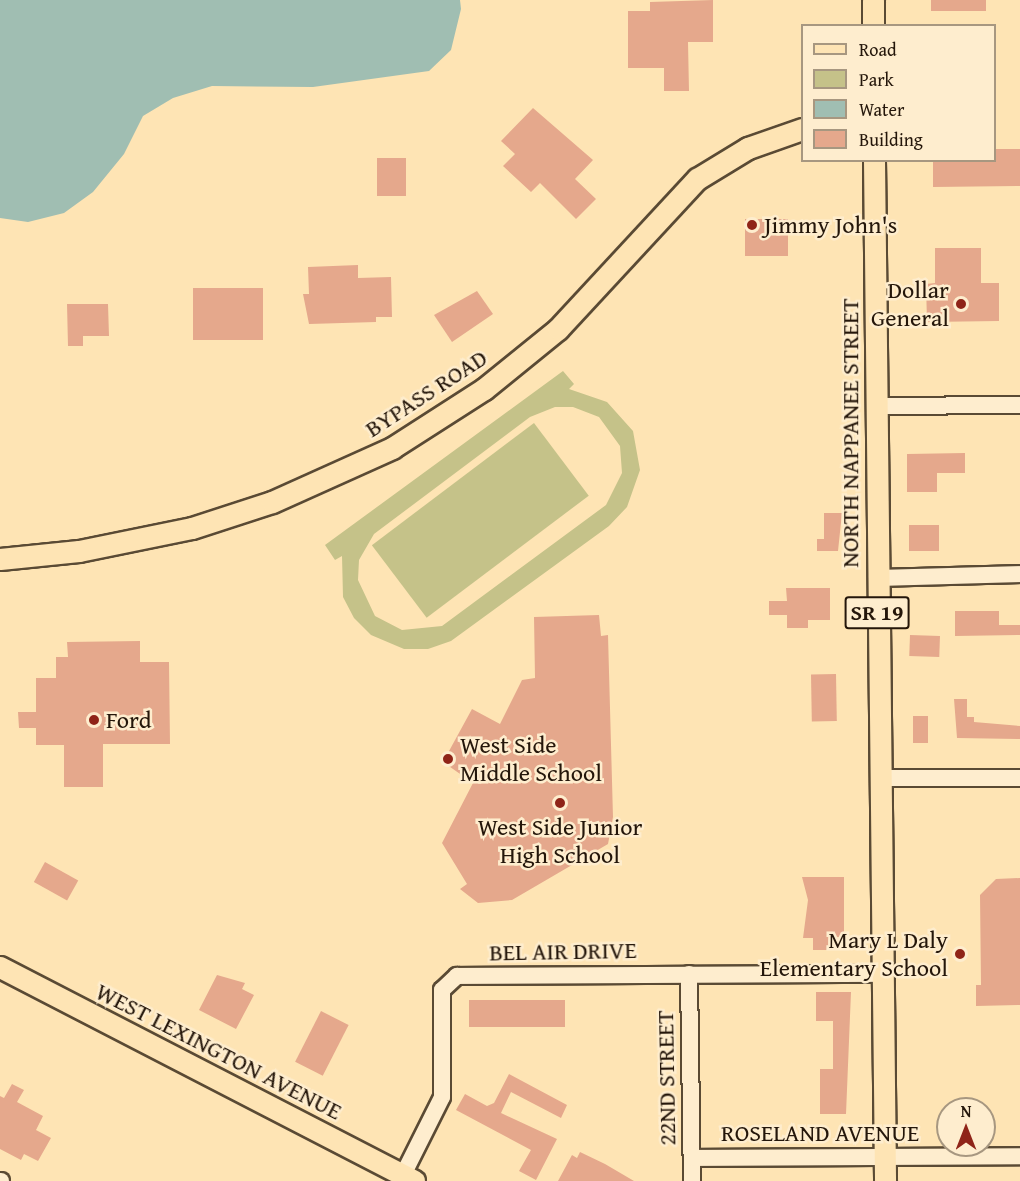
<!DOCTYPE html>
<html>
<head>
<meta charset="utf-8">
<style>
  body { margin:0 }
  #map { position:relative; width:1020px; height:1181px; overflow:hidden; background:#fee4b4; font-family:"Gentium Book Plus",serif }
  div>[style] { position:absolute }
  .green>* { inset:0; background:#c5c289; transform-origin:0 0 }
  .water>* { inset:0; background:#a0beb2 }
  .building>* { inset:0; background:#e5a88c; transform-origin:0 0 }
  .roads { filter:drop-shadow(2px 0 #5a4a34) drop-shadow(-2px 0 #5a4a34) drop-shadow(0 2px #5a4a34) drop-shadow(0 -2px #5a4a34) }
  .minor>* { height:16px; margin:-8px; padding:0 8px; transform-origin:8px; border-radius:8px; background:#feedce }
  .major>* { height:21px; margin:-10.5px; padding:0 10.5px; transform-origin:10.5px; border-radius:10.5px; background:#fee4b4 }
  .dots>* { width:16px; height:16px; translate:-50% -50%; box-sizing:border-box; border:3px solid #feedce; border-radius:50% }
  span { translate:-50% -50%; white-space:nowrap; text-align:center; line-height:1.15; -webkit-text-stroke:5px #feedce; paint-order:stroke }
  .shield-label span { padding:2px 4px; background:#feedce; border:2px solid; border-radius:4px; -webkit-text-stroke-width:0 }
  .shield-label { font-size:22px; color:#24160a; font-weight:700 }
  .poi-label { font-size:24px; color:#24160a }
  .left { translate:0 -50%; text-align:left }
  .right { translate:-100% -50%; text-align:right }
  .street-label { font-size:24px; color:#24160a }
  .legend { position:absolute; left:801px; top:24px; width:195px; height:138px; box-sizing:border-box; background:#feedce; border:2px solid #a79780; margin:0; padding:8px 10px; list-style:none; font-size:18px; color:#24160a }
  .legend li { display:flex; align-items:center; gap:12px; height:30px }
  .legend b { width:30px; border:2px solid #a79780 }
  .north { position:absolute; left:936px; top:1097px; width:60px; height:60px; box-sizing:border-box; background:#feedce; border:2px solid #a79780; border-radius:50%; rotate:0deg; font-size:16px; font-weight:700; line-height:24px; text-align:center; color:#24160a }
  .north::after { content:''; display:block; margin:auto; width:21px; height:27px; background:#8f2418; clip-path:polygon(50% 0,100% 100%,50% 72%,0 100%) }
</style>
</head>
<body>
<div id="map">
  <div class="green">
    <i style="clip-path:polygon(evenodd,563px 371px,574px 384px,569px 389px,607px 402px,633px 431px,640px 470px,627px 507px,609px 526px,451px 641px,428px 649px,404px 649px,371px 635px,354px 618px,343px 597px,342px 556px,335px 560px,325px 545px,563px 371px,573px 407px,599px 417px,620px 446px,622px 473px,606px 505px,442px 626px,402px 630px,375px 616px,358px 580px,359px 560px,374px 534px,530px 417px,555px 407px,573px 407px)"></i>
    <i style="left:534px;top:423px;width:91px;height:203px;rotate:53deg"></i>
  </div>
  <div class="water">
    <i style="clip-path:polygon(0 0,460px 0,461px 9px,451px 50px,429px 71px,313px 87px,212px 86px,173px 98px,143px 116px,124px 154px,93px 192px,64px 213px,28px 222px,0 218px)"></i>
  </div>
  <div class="building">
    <i style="clip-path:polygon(713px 0,713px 42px,688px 42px,689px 91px,664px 91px,664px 68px,628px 68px,628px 11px,650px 11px,650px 2px)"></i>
    <i style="left:931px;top:0;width:55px;height:11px"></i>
    <i style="clip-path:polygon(533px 108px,593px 160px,575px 179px,596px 199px,576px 219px,540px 183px,531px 192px,503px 166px,515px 154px,501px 141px)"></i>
    <i style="clip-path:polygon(994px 149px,1020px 149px,1020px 186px,933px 187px,933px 160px,994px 160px)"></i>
    <i style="left:406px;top:158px;width:38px;height:29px;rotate:90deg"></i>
    <i style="left:745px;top:219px;width:43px;height:37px"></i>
    <i style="clip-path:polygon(935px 248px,981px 248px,981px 283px,999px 283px,999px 321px,927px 322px,926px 284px,935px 283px)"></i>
    <i style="clip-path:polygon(358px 265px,358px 278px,391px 277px,392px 317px,376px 317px,376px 322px,309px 324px,303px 294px,309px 294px,308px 267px)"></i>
    <i style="left:263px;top:288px;width:52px;height:70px;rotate:90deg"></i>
    <i style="clip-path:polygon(477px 291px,493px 314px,452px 342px,434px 315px)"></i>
    <i style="clip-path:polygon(67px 304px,108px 304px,109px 336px,83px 336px,83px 346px,68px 346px)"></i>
    <i style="clip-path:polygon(965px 453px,965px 473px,937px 473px,937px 492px,907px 492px,907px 454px)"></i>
    <i style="clip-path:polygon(824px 513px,842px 513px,838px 551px,817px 551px,817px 539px,824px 539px)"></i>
    <i style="left:909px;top:525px;width:30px;height:26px"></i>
    <i style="clip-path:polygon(786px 588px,830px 588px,830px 620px,808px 620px,808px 628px,787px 628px,787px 615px,769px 615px,769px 601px,787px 601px)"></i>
    <i style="clip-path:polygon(955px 611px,999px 611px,999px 625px,1020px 625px,1020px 635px,955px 636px)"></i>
    <i style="clip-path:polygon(599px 615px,601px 636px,608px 635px,613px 817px,608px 844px,512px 900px,478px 903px,460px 889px,467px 884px,442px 843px,473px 783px,443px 762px,472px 709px,500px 724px,522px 680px,535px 678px,534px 617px)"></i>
    <i style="left:910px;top:635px;width:30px;height:21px;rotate:2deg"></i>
    <i style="clip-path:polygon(140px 641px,140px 662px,169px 662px,170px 744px,103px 744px,103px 787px,64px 787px,64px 745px,36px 745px,36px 728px,19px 728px,18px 712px,36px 712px,36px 678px,56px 678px,56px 657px,68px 657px,67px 642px)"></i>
    <i style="left:836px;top:674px;width:47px;height:25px;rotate:89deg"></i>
    <i style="clip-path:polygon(954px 699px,967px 699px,967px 717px,974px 717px,974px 722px,1020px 726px,1020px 739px,957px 738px)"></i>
    <i style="left:913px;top:716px;width:15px;height:27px"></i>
    <i style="left:45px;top:862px;width:38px;height:23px;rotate:29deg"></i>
    <i style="clip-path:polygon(802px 877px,844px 877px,844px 937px,831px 937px,831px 950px,813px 950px,813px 938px,803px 938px,808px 900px)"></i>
    <i style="clip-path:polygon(1020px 878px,1020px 1005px,976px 1006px,976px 985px,981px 985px,980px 895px,996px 879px)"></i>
    <i style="clip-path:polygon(217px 975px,245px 983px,242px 989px,254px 995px,236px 1029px,199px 1010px)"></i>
    <i style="clip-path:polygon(816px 992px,851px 992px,846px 1114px,820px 1114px,820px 1069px,833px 1069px,833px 1021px,816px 1021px)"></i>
    <i style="left:469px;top:1000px;width:96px;height:27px"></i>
    <i style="left:321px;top:1011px;width:31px;height:57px;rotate:27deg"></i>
    <i style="clip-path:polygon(509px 1074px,567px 1105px,561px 1118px,511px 1092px,501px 1113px,557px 1139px,536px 1180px,519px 1171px,531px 1150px,456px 1110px,465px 1094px,487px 1106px,494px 1103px)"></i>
    <i style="clip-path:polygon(12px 1084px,24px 1090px,17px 1102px,43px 1116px,36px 1130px,51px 1138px,38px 1161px,24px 1154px,21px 1160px,0 1149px,0 1096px,4px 1098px)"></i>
    <i style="clip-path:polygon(580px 1152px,605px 1164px,634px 1181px,558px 1181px,572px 1155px,577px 1158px)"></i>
  </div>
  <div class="roads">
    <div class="minor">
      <i style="left:875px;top:406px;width:145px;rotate:-0.4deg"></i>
      <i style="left:877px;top:578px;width:143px;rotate:-1.6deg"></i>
      <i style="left:879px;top:778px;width:141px"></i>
      <i style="left:689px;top:974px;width:207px;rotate:89.2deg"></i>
      <i style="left:692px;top:1158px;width:328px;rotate:-0.3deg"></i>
      <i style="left:403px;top:1175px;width:87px;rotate:-63.4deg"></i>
      <i style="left:442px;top:1097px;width:107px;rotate:-90deg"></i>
      <i style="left:442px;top:990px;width:21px;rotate:-43deg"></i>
      <i style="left:457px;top:976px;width:427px;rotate:-0.3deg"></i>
      <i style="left:0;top:1181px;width:1px"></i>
    </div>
    <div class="major">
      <i style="left:873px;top:0;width:26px;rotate:90deg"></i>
      <i style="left:874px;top:160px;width:1021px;rotate:89.38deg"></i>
      <i style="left:0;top:559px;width:79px;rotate:-5.8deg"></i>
      <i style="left:79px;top:551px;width:115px;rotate:-11.5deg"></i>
      <i style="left:192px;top:528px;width:84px;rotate:-18deg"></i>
      <i style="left:272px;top:502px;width:132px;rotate:-24.2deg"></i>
      <i style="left:392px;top:448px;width:109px;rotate:-32.7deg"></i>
      <i style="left:484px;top:389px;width:95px;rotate:-39deg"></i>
      <i style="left:558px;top:329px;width:205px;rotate:-47.2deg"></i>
      <i style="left:697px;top:179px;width:60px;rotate:-31.3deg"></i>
      <i style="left:748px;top:148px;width:57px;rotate:-19.4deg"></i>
      <i style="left:0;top:967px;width:466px;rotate:27.3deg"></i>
    </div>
  </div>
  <div class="dots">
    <i style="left:752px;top:225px;background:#8f2418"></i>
    <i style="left:961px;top:304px;background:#8f2418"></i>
    <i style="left:94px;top:720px;background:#8f2418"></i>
    <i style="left:448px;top:759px;background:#8f2418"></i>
    <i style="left:560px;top:803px;background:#8f2418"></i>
    <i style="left:960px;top:954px;background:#8f2418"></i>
  </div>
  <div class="shield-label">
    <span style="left:877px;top:613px">SR 19</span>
  </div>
  <div class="poi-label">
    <span class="left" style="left:764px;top:225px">Jimmy John's</span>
    <span class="right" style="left:949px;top:304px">Dollar<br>General</span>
    <span class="left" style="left:106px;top:720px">Ford</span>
    <span class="left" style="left:460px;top:759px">West Side<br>Middle School</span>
    <span style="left:560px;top:841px">West Side Junior<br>High School</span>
    <span class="right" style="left:948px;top:954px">Mary L Daly<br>Elementary School</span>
  </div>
  <div class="street-label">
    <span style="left:426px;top:393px;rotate:-33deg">BYPASS ROAD</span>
    <span style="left:850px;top:433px;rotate:-90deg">NORTH NAPPANEE STREET</span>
    <span style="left:563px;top:951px;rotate:-1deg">BEL AIR DRIVE</span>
    <span style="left:219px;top:1051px;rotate:27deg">WEST LEXINGTON AVENUE</span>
    <span style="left:666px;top:1078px;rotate:-91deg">22ND STREET</span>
    <span style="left:820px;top:1133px">ROSELAND AVENUE</span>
  </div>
  <ul class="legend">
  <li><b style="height:8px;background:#fee4b4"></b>Road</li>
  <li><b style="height:16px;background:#c5c289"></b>Park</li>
  <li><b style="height:16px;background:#a0beb2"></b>Water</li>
  <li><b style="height:16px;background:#e5a88c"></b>Building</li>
  </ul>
  <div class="north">N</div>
</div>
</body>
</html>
